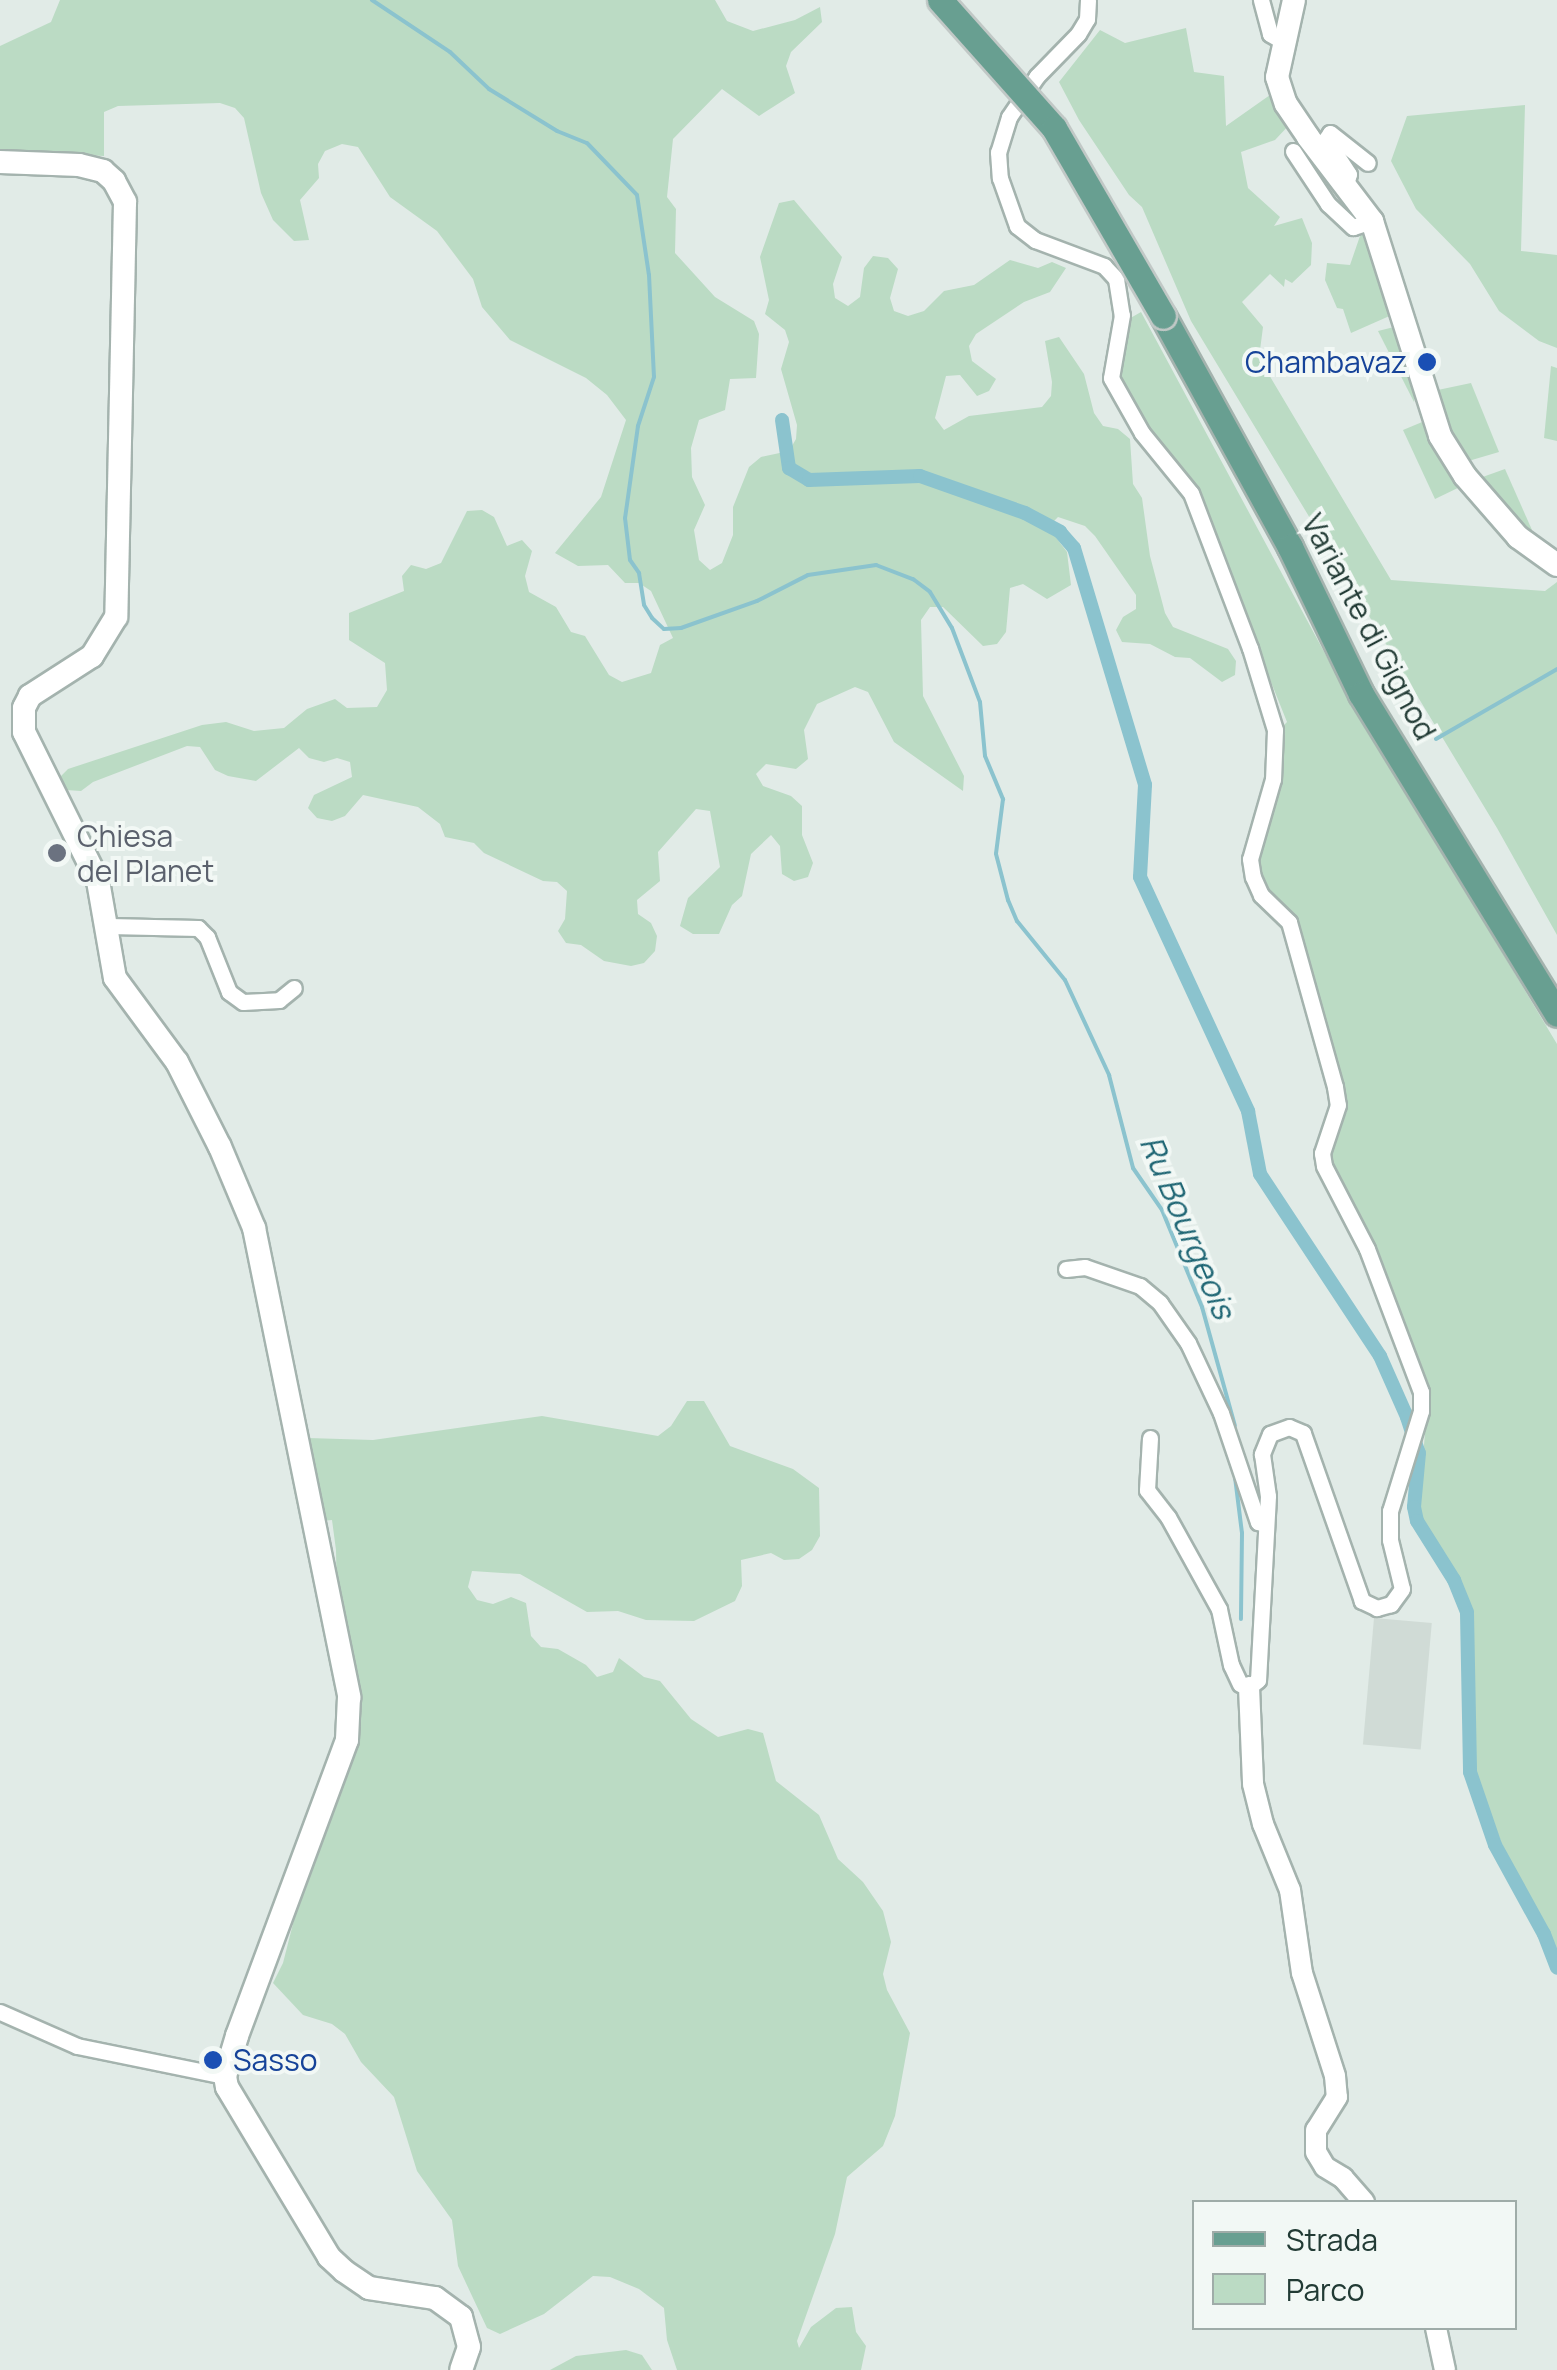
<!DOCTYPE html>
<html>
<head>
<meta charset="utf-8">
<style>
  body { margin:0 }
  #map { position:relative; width:1557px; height:2370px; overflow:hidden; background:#e1ebe7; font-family:Manrope,sans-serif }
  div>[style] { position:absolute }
  .built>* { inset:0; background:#d0dbd6; transform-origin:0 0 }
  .green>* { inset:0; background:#bbdbc4 }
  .stream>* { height:4px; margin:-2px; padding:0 2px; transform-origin:2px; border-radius:2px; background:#8bc3ce }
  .canal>* { height:14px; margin:-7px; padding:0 7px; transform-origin:7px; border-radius:7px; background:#8bc3ce }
  .roads { filter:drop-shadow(2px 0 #a4b3ae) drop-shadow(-2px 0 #a4b3ae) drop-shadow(0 2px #a4b3ae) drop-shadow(0 -2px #a4b3ae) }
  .minor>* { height:15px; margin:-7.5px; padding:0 7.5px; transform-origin:7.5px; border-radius:7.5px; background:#fff }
  .tertiary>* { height:20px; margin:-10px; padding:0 10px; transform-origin:10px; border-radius:10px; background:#fff }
  .secondary>* { height:22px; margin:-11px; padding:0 11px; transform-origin:11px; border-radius:11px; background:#fff }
  .primary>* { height:25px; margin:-12.5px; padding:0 12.5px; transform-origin:12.5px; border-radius:12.5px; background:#689f91 }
  .bridges { filter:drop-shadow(2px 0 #c1c8c6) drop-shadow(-2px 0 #c1c8c6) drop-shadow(0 2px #c1c8c6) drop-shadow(0 -2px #c1c8c6) }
  .primary-bridge>* { height:25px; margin:-12.5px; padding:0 12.5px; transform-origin:12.5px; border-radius:12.5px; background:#689f91 }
  .dots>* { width:28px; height:28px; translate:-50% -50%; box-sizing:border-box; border:5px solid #f2f8f5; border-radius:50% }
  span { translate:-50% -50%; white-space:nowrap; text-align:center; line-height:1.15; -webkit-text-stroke:8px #f2f8f5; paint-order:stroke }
  .transit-label { font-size:30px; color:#164399 }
  .right { translate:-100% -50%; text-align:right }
  .left { translate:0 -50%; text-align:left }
  .street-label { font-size:30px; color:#223b35 }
  .worship-label { font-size:30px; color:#5b616d }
  .water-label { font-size:32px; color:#1f6674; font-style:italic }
  .legend { position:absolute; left:1192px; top:2200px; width:325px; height:130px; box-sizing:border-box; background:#f2f8f5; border:2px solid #9faca8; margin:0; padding:12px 18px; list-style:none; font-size:30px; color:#223b35 }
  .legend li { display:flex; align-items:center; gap:20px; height:50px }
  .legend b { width:50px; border:2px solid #9faca8 }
</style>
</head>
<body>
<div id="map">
  <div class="built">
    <i style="left:1374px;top:1618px;width:58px;height:127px;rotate:5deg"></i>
  </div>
  <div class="green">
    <i style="clip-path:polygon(60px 0,715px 0,727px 21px,753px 31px,795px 20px,820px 7px,822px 22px,791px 52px,786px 66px,795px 93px,759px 116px,722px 89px,673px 139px,667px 197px,676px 209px,675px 253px,715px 297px,754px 321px,759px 334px,756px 378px,730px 379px,725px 410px,699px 420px,691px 448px,692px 477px,705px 505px,694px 530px,699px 560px,710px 570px,722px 563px,733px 535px,733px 507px,749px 467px,761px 457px,789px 451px,796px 439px,797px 425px,781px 369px,789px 342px,785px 330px,765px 314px,769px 300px,760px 257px,779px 203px,794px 200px,842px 257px,833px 284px,835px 298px,848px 306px,860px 297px,864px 268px,873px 256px,888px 258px,898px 269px,890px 298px,894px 311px,908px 316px,924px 311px,944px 291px,974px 285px,1010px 260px,1038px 268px,1052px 262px,1066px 268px,1050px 292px,1024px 302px,976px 334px,969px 346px,972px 361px,996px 379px,989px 391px,977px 396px,960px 375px,946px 376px,935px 418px,944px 430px,969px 416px,1042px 407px,1051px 396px,1052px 382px,1045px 341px,1059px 337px,1084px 374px,1094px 413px,1103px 426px,1118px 429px,1130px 439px,1133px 484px,1142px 498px,1150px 556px,1165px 613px,1173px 627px,1228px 649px,1236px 661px,1235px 675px,1222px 682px,1190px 658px,1175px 657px,1150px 644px,1122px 642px,1116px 630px,1123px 617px,1136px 609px,1136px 595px,1095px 536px,1085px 526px,1058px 517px,1048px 527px,1067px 552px,1071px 585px,1047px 599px,1023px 584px,1010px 588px,1006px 632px,997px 644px,983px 646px,943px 607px,930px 607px,921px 620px,923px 696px,964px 776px,963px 791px,894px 742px,868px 692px,855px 687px,817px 704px,804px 730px,808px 759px,796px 769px,766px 764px,756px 774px,763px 786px,791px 796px,802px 806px,802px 835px,813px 863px,808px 877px,794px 881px,782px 874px,780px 846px,771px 835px,751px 854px,742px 896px,732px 905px,719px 934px,693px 934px,680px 926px,688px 898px,720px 867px,710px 811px,696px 809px,658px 852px,660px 881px,637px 900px,638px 914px,651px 923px,657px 936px,655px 951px,644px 963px,631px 966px,604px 961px,581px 945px,566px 943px,558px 931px,565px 919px,567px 891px,557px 882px,543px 881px,484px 853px,474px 843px,445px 837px,440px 824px,418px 807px,363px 795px,345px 816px,332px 821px,317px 818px,308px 808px,314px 795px,352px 777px,350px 762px,337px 758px,324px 762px,309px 758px,299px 748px,256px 781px,228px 776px,215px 770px,200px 747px,187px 746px,93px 782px,81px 791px,66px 790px,58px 779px,68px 769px,202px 725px,226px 722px,254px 731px,284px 728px,307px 709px,335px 699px,347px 708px,377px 707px,387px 690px,385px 663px,349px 640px,349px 613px,404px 591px,402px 576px,411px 565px,426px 569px,441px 563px,467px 511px,482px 510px,494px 517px,507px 546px,522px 540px,532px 551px,525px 576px,529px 592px,556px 607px,571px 632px,585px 636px,609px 675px,622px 682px,651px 673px,660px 645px,673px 638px,651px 591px,639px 583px,625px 583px,608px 565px,578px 566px,555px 553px,601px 497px,626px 420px,607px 395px,586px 378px,510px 340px,482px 307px,473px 279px,437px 231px,390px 197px,358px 147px,342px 144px,325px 151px,318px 164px,319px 178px,300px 200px,309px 240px,294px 241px,273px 220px,261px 193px,244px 118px,235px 108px,220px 103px,118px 106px,104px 112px,104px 156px,0 151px,0 46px,51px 22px)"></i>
    <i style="clip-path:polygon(1186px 28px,1194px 72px,1224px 76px,1226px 126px,1270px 95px,1291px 123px,1275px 140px,1241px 152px,1248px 188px,1280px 217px,1274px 226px,1302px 218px,1312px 243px,1311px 265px,1292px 283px,1285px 279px,1284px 287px,1270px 274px,1242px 302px,1263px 327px,1259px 358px,1391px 580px,1545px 591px,1557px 582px,1557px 935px,1497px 828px,1191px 321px,1142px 207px,1129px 195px,1079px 120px,1059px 82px,1100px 30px,1125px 43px)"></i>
    <i style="clip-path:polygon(1525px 105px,1521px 251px,1557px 255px,1557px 348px,1539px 341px,1499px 311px,1470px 264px,1416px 209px,1391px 161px,1407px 116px)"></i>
    <i style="clip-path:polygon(1366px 233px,1394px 314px,1351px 333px,1343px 309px,1337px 308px,1325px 280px,1327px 263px,1350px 265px,1360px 236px)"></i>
    <i style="clip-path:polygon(1141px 312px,1343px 687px,1557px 1044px,1557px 1954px,1514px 1874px,1474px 1774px,1470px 1619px,1453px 1573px,1418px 1517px,1429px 1385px,1329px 1156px,1333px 1132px,1347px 1112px,1344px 1090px,1296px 919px,1269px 894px,1255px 856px,1281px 728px,1287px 722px,1196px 494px,1181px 466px,1123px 398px,1118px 380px,1127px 320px)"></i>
    <i style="clip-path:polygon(1398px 326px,1416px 393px,1414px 402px,1378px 331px)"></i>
    <i style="clip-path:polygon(1551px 366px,1557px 368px,1557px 441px,1544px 438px)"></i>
    <i style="clip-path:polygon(1471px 383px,1499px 452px,1465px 462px,1447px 431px,1433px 391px)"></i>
    <i style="clip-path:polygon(1427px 420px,1464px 485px,1435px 499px,1403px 430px)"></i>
    <i style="clip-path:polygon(1505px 469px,1532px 530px,1530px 533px,1477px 479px)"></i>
    <i style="clip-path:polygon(687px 1401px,704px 1401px,730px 1446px,793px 1469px,819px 1488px,820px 1536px,812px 1550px,799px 1559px,784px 1560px,771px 1553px,741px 1560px,742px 1586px,735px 1601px,694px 1621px,646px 1620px,618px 1611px,587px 1612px,520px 1574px,472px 1571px,468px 1587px,477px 1600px,493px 1604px,511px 1597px,526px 1603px,531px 1636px,541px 1647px,558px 1649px,586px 1665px,597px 1677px,613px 1672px,619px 1658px,644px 1677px,660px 1681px,691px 1719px,718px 1737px,748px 1729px,763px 1733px,776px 1781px,819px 1815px,838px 1859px,863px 1882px,883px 1911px,891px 1942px,883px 1974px,887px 1990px,910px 2033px,895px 2116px,883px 2146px,847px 2177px,835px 2234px,797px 2341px,799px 2348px,811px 2327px,836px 2308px,852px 2307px,856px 2332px,866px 2346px,861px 2370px,677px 2370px,667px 2340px,664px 2308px,639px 2289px,610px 2277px,593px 2276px,544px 2314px,500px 2334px,487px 2328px,458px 2266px,452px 2220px,417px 2171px,394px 2097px,361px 2062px,345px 2034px,332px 2024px,303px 2015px,273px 1983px,283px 1963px,308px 1865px,340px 1785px,336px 1550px,332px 1520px,321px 1521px,306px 1448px,308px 1438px,373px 1440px,542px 1416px,658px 1436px,671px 1426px)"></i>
    <i style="clip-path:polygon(626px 2350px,642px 2355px,652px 2370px,550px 2370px,576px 2356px)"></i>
  </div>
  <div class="stream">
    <i style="left:372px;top:0;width:94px;rotate:33.7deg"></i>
    <i style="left:450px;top:52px;width:54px;rotate:43.5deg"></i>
    <i style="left:489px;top:89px;width:80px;rotate:31.7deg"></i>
    <i style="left:557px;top:131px;width:32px;rotate:22deg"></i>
    <i style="left:587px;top:143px;width:72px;rotate:46.1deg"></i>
    <i style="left:637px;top:195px;width:81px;rotate:81.5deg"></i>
    <i style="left:649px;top:275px;width:102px;rotate:87.2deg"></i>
    <i style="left:654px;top:377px;width:52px;rotate:108.1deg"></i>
    <i style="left:638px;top:426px;width:93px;rotate:98deg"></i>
    <i style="left:625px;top:518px;width:42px;rotate:83.2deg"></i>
    <i style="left:630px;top:560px;width:16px;rotate:55deg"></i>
    <i style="left:639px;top:573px;width:32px;rotate:81deg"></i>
    <i style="left:644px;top:605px;width:15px;rotate:58deg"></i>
    <i style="left:652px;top:618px;width:16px;rotate:43deg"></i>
    <i style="left:664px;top:629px;width:17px;rotate:-3deg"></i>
    <i style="left:681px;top:628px;width:81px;rotate:-19.6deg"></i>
    <i style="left:757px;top:601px;width:57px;rotate:-27deg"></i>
    <i style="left:808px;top:575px;width:69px;rotate:-8.4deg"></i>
    <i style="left:876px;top:565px;width:40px;rotate:21deg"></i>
    <i style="left:913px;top:579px;width:21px;rotate:37deg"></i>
    <i style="left:930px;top:592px;width:42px;rotate:58.6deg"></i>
    <i style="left:952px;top:628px;width:79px;rotate:69.3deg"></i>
    <i style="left:980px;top:702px;width:54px;rotate:84.7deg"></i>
    <i style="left:985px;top:756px;width:47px;rotate:67.3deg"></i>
    <i style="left:1003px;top:799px;width:55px;rotate:97.3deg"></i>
    <i style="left:996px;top:854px;width:48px;rotate:75.4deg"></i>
    <i style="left:1008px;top:900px;width:23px;rotate:67deg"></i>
    <i style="left:1017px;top:921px;width:76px;rotate:50.9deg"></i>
    <i style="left:1065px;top:980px;width:105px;rotate:65.1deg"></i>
    <i style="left:1109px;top:1075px;width:96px;rotate:75.5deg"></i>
    <i style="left:1133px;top:1168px;width:51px;rotate:55.4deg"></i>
    <i style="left:1162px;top:1210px;width:105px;rotate:67.6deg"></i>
    <i style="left:1202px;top:1307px;width:123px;rotate:74.5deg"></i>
    <i style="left:1436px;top:739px;width:140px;rotate:-30deg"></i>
    <i style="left:1235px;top:1477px;width:56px;rotate:82.9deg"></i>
    <i style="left:1242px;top:1533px;width:86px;rotate:90.7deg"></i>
  </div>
  <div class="canal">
    <i style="left:782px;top:420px;width:49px;rotate:81.7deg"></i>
    <i style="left:789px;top:468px;width:23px;rotate:31deg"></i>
    <i style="left:809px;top:480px;width:111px;rotate:-2.1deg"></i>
    <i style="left:920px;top:476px;width:111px;rotate:19.4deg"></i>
    <i style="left:1025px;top:513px;width:40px;rotate:28deg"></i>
    <i style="left:1060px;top:532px;width:21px;rotate:49deg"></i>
    <i style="left:1074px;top:548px;width:247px;rotate:73.3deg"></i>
    <i style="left:1145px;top:785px;width:92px;rotate:93.1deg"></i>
    <i style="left:1140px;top:877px;width:258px;rotate:65.2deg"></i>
    <i style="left:1248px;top:1111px;width:64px;rotate:79.2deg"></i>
    <i style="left:1260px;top:1174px;width:218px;rotate:56.6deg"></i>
    <i style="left:1380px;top:1356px;width:67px;rotate:66.1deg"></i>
    <i style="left:1407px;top:1417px;width:38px;rotate:72deg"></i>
    <i style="left:1419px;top:1453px;width:54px;rotate:95.3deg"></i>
    <i style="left:1414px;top:1507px;width:14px;rotate:78deg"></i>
    <i style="left:1417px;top:1521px;width:70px;rotate:57.9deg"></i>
    <i style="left:1454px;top:1580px;width:35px;rotate:68deg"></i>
    <i style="left:1467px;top:1613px;width:159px;rotate:88.9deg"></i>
    <i style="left:1470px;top:1772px;width:77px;rotate:71.1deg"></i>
    <i style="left:1495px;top:1845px;width:102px;rotate:61.2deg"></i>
    <i style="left:1544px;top:1934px;width:36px;rotate:69deg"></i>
  </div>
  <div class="roads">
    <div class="minor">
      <i style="left:1088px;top:0;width:19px;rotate:93deg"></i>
      <i style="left:1087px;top:19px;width:17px;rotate:121deg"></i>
      <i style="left:1078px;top:34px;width:59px;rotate:134.3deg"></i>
      <i style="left:1037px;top:76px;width:50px;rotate:124.3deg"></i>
      <i style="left:1009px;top:117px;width:37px;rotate:107deg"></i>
      <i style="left:998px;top:152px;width:26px;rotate:86deg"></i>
      <i style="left:1000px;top:178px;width:51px;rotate:70.5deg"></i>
      <i style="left:1017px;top:226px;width:23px;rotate:38deg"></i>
      <i style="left:1035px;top:240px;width:74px;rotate:20.6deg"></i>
      <i style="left:1104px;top:266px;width:18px;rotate:47deg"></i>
      <i style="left:1116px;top:279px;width:36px;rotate:81deg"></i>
      <i style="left:1122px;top:315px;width:64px;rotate:99.9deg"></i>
      <i style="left:1111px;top:378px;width:63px;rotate:60.6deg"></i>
      <i style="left:1142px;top:433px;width:77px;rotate:50.8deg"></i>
      <i style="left:1191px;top:493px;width:166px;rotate:69.2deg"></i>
      <i style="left:1250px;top:648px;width:86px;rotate:73deg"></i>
      <i style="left:1275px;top:730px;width:49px;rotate:92.3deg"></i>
      <i style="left:1273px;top:779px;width:83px;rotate:106deg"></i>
      <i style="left:1250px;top:859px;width:18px;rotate:81deg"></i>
      <i style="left:1253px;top:877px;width:20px;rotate:66deg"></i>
      <i style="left:1261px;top:895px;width:39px;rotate:44deg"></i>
      <i style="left:1289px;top:922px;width:171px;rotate:74.4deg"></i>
      <i style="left:1335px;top:1087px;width:18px;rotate:81deg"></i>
      <i style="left:1338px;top:1105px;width:51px;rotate:108.4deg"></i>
      <i style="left:1322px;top:1153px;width:13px;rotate:81deg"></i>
      <i style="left:1324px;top:1166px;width:93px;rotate:62.6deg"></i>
      <i style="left:1367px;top:1249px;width:153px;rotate:69.3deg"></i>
      <i style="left:1421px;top:1392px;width:19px;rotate:90deg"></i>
      <i style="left:1421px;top:1411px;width:105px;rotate:107.2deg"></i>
      <i style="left:1390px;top:1511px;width:29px;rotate:90deg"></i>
      <i style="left:1390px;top:1540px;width:50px;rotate:76.2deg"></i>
      <i style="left:1402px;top:1589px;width:19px;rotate:126deg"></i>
      <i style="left:1391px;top:1604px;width:15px;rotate:164deg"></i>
      <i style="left:1377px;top:1608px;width:17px;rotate:-155deg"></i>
      <i style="left:1362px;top:1601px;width:178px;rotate:-109.4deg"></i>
      <i style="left:1303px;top:1433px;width:15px;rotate:-157deg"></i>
      <i style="left:1289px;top:1427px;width:20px;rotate:160deg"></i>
      <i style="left:1270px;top:1434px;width:22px;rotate:112deg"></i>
      <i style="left:1262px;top:1454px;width:42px;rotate:81.9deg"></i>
      <i style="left:1268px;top:1496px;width:184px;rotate:93.1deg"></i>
      <i style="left:1258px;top:1680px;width:11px;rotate:142deg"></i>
      <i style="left:1249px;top:1687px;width:9px;rotate:-162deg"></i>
      <i style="left:1240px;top:1684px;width:21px;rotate:-115deg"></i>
      <i style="left:1231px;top:1665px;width:57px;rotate:-102.1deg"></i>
      <i style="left:1219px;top:1609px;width:105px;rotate:-119deg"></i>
      <i style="left:1168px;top:1517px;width:34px;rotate:-128deg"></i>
      <i style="left:1147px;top:1490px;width:52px;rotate:-86.7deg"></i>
      <i style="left:1261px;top:0;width:35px;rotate:75deg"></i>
      <i style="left:1270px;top:34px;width:14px;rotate:30deg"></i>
      <i style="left:1293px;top:151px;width:64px;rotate:56.6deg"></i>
      <i style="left:1328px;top:204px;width:34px;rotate:43deg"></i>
      <i style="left:1353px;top:227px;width:20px;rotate:-18deg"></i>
      <i style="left:1347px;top:181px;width:7px;rotate:-74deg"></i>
      <i style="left:1349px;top:174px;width:42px;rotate:-123.3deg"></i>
      <i style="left:1326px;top:139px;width:7px;rotate:-56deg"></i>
      <i style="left:1330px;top:133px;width:48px;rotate:38.3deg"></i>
      <i style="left:109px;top:926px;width:89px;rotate:1.3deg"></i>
      <i style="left:198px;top:928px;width:13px;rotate:45deg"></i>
      <i style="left:207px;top:937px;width:59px;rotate:68.2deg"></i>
      <i style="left:229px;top:992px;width:17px;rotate:36deg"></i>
      <i style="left:243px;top:1002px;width:36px;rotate:-3deg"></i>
      <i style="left:279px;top:1000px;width:19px;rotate:-39deg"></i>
      <i style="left:1066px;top:1269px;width:19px;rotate:-6deg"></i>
      <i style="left:1085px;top:1267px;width:58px;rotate:19.1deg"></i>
      <i style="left:1140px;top:1286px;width:26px;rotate:40deg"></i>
      <i style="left:1160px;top:1303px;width:49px;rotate:55deg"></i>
      <i style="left:1188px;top:1343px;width:77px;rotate:64.8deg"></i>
      <i style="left:1221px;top:1413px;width:115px;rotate:71.3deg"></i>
      <i style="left:1258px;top:1522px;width:7px;rotate:16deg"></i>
      <i style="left:0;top:2012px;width:84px;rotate:23.8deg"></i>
      <i style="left:77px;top:2046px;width:151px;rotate:11.5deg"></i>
    </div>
    <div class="tertiary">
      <i style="left:1249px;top:1687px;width:97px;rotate:87.6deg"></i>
      <i style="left:1253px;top:1784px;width:41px;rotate:76deg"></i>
      <i style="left:1263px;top:1824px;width:71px;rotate:67.8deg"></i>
      <i style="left:1290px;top:1890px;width:84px;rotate:81.8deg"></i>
      <i style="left:1302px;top:1973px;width:108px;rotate:72.2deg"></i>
      <i style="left:1335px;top:2076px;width:21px;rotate:85deg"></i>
      <i style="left:1337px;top:2097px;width:39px;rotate:122deg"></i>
      <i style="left:1316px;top:2130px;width:22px;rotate:90deg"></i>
      <i style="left:1316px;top:2152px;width:17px;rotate:59deg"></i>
      <i style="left:1325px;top:2167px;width:21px;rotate:31deg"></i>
      <i style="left:1343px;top:2178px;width:32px;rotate:49deg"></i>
      <i style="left:1436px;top:2328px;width:43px;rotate:77.9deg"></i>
    </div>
    <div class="secondary">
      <i style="left:1294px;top:0;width:79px;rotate:102.4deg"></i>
      <i style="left:1277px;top:77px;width:28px;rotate:72deg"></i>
      <i style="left:1286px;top:104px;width:40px;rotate:56deg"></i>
      <i style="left:1308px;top:137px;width:106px;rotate:52.7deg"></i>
      <i style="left:1372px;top:221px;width:225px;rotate:72.4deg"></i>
      <i style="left:1440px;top:436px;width:47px;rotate:58deg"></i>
      <i style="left:1465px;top:476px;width:81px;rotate:49deg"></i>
      <i style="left:1518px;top:537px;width:48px;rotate:35.7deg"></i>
      <i style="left:0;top:162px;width:79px;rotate:2.2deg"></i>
      <i style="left:79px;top:165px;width:25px;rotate:14deg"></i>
      <i style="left:103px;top:171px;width:15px;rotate:42deg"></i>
      <i style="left:114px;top:181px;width:24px;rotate:62deg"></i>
      <i style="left:125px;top:202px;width:415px;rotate:91.2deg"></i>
      <i style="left:116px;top:617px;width:46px;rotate:121.6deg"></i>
      <i style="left:92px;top:656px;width:74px;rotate:147.2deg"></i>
      <i style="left:30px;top:696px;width:13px;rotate:117deg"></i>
      <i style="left:24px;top:708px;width:24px;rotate:90deg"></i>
      <i style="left:24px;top:732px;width:166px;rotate:63.6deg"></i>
      <i style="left:98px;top:881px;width:98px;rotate:80.1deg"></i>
      <i style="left:115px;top:978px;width:104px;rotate:53.6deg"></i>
      <i style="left:177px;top:1062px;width:95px;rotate:63.2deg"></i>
      <i style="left:220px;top:1147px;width:88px;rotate:67.2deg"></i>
      <i style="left:254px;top:1228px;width:479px;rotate:78.5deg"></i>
      <i style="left:349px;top:1697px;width:43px;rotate:92.7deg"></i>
      <i style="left:347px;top:1740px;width:316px;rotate:110.4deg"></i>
      <i style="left:237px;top:2036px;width:42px;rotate:106.7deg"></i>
      <i style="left:225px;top:2076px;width:11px;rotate:80deg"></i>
      <i style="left:227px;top:2087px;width:198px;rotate:59deg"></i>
      <i style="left:329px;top:2257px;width:21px;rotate:43deg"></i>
      <i style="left:344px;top:2271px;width:30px;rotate:34deg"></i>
      <i style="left:369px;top:2288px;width:67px;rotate:8.6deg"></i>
      <i style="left:435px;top:2298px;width:32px;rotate:36deg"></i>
      <i style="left:461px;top:2317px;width:31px;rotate:75deg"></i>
      <i style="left:469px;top:2347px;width:24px;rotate:109deg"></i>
    </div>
    <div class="primary">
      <i style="left:1163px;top:316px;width:264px;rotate:61.2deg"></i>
      <i style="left:1290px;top:547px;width:163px;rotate:64.2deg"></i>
      <i style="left:1361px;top:694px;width:375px;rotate:58.5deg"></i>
    </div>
  </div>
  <div class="bridges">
    <div class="primary-bridge">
      <i style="left:940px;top:0;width:171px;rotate:48.3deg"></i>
      <i style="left:1054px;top:128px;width:217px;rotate:59.9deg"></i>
    </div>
  </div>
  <div class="dots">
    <i style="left:1427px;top:362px;background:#1a4fb4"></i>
    <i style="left:57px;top:853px;background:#6b7280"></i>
    <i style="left:213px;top:2060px;background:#1a4fb4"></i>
  </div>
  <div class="transit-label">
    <span class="right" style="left:1407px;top:362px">Chambavaz</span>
    <span class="left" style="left:233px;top:2060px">Sasso</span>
  </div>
  <div class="street-label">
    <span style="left:1369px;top:627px;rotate:62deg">Variante di Gignod</span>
  </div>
  <div class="worship-label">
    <span class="left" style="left:77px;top:853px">Chiesa<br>del Planet</span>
  </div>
  <div class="water-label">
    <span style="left:1188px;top:1227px;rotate:67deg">Ru Bourgeois</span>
  </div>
  <ul class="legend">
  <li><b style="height:12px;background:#689f91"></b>Strada</li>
  <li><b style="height:28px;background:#bbdbc4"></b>Parco</li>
  </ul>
</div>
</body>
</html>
